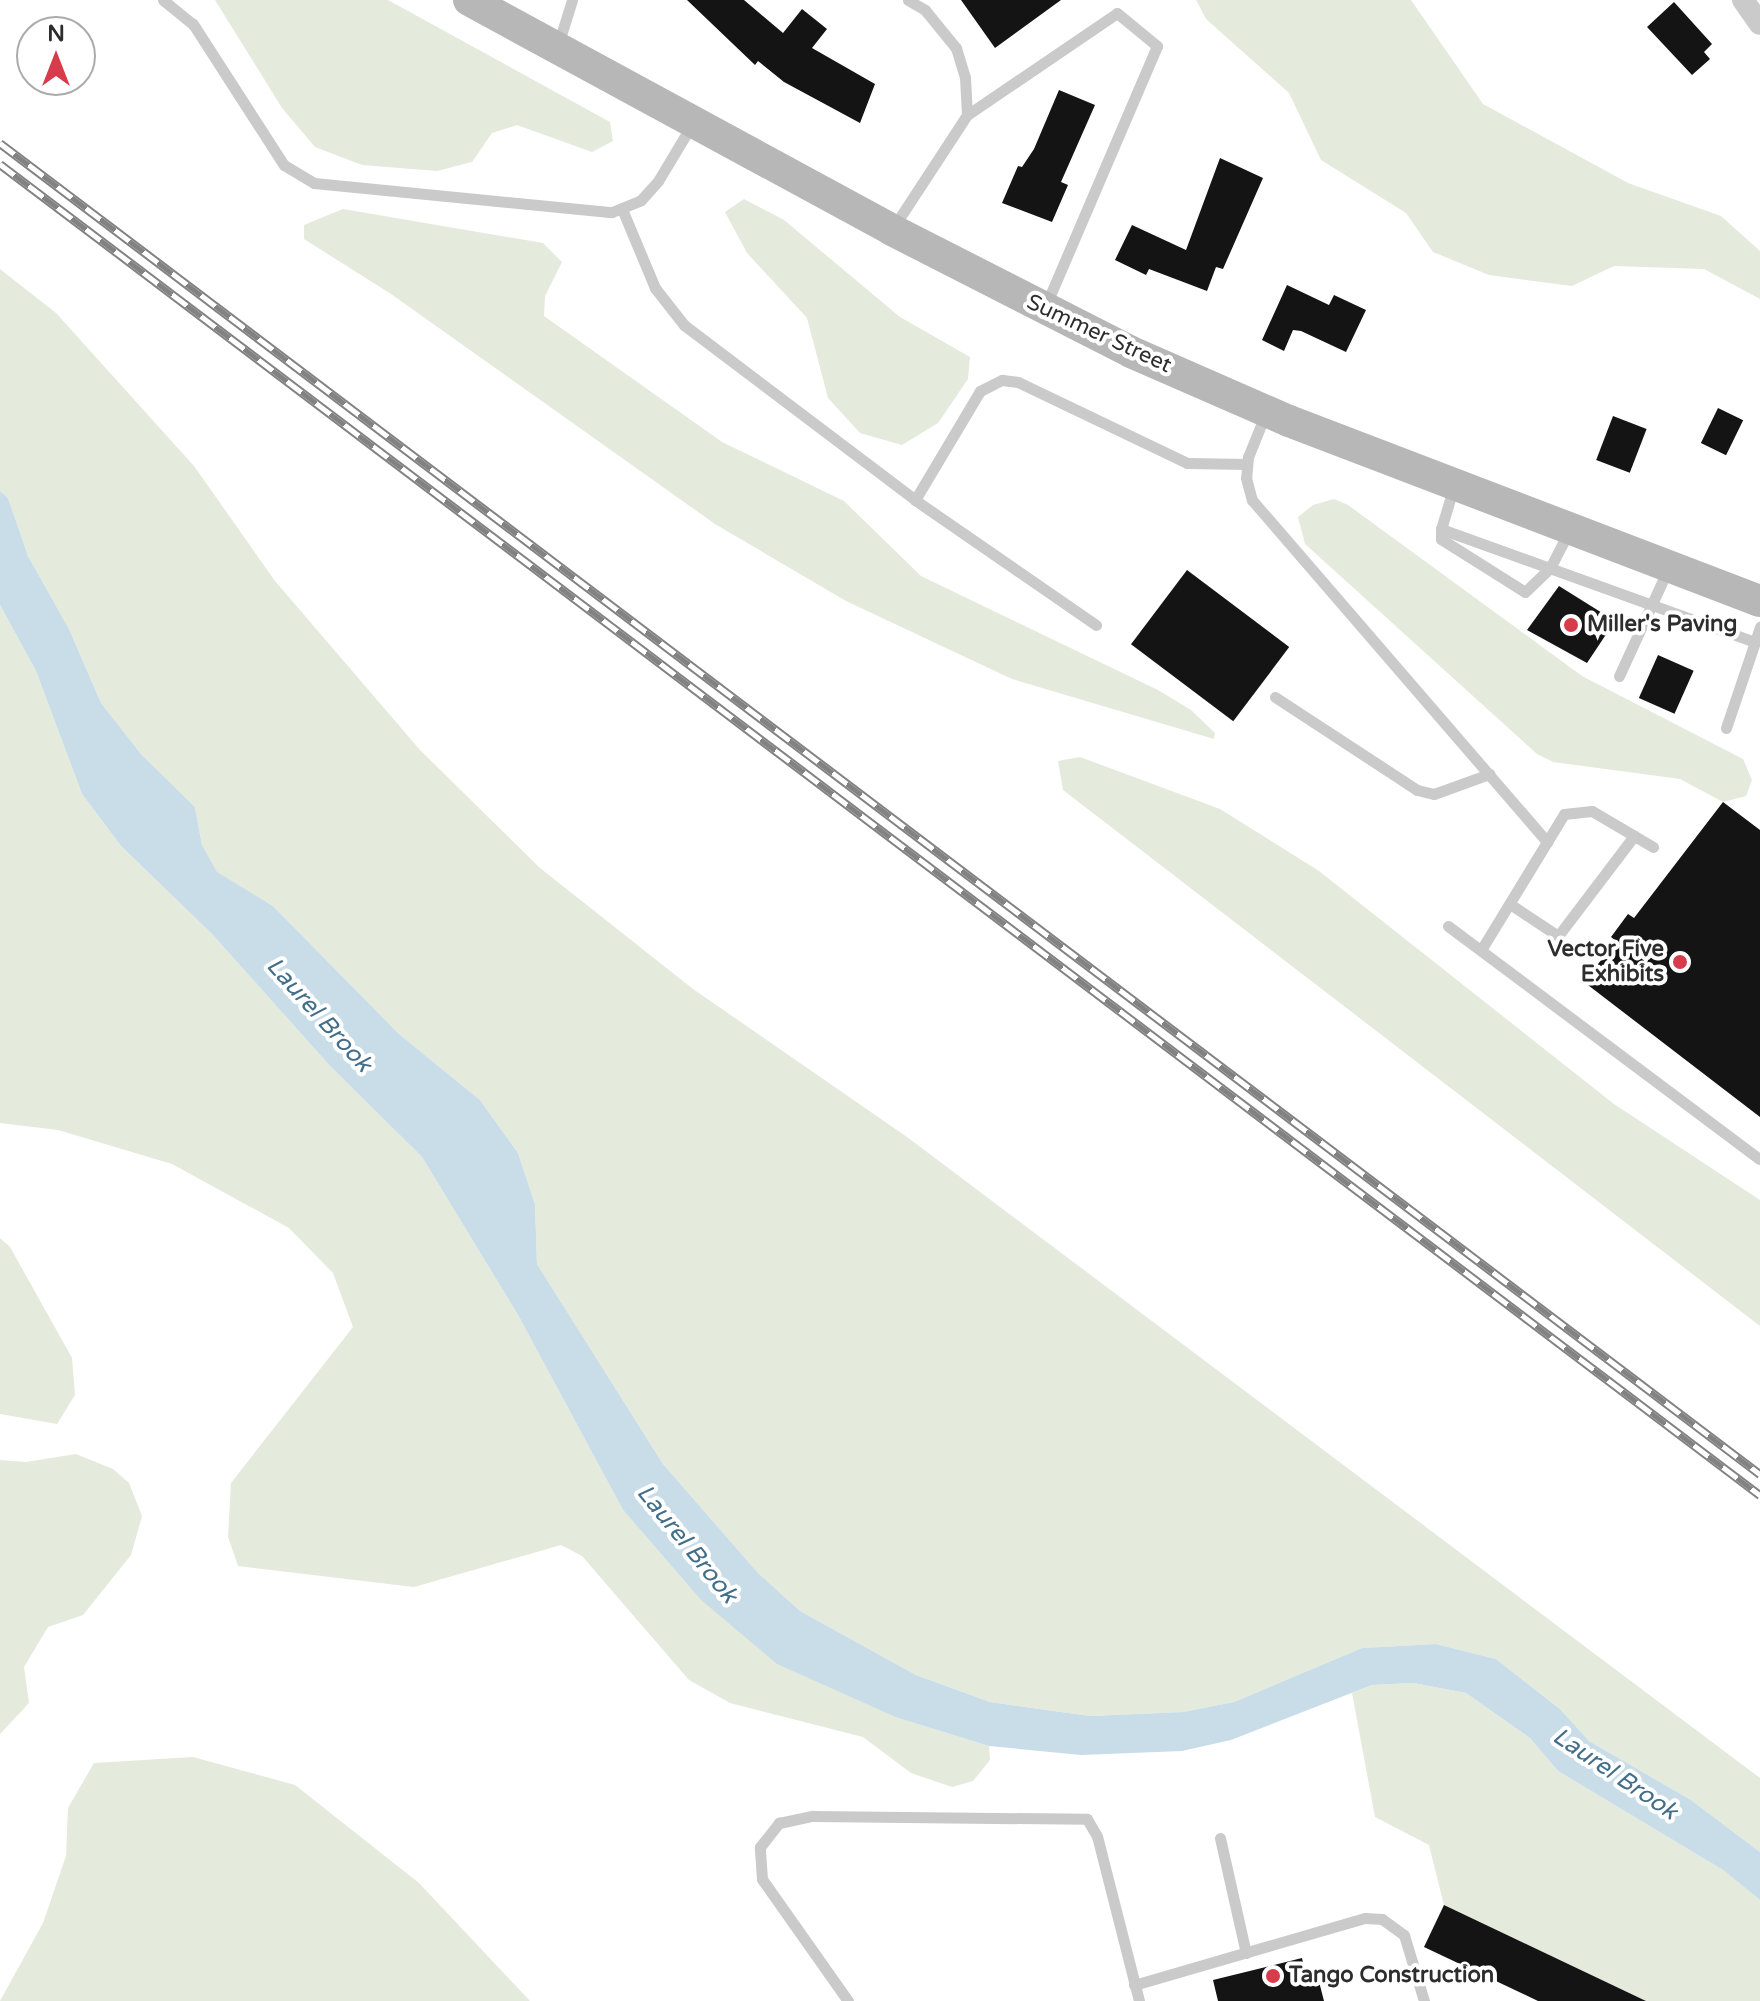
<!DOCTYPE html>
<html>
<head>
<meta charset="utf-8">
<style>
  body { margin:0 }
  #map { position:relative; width:1760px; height:2001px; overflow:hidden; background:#fff; font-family:"Varela Round",sans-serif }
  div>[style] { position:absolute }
  .green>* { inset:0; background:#e4eadc }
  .water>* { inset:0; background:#c9dde8 }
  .building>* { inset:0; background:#141414; transform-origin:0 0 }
  .service>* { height:11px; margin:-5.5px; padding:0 5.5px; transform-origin:5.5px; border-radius:5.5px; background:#cacaca }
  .minor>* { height:22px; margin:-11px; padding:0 11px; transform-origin:11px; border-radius:11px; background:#cacaca }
  .secondary>* { height:32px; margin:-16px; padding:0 16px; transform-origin:16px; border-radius:16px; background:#b7b7b7 }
  .rail>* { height:9px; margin-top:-4.5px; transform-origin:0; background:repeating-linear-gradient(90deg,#fff 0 18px,#828282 0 36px); box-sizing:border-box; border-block:2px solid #828282 }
  .dots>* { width:22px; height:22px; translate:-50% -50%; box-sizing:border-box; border:4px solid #fff; border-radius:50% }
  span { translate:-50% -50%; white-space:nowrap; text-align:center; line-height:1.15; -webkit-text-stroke:8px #fff; paint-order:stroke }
  .street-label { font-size:22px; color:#2d2d2d }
  .poi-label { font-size:22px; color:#2d2d2d; font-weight:700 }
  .left { translate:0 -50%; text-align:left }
  .right { translate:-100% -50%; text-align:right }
  .water-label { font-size:24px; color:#426e89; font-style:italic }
  .north { position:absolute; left:16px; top:16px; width:80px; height:80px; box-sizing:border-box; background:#fff; border:2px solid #ababab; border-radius:50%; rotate:0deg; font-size:22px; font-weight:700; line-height:32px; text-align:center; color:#2d2d2d }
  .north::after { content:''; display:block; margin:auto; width:28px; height:36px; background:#d73c4a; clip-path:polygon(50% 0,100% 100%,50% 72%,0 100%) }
</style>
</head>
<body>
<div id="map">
  <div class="green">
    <i style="clip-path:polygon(215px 0,388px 0,610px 122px,613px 141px,592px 152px,517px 125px,492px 133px,472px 162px,437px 171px,362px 165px,315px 147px,282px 108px)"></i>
    <i style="clip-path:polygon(1196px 0,1411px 0,1483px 104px,1628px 183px,1721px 216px,1760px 251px,1760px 299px,1704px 269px,1614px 266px,1572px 286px,1489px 275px,1433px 252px,1406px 213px,1321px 160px,1289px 93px,1206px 19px)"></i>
    <i style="clip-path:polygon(744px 199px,784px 220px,900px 317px,970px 357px,968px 379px,938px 423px,902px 445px,860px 433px,828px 398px,807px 318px,747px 253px,725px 212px)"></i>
    <i style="clip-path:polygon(343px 209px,543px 243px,562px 262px,545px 296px,544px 316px,722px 442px,844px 501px,921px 576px,1158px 690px,1191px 710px,1215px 733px,1214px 739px,1012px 679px,846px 601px,715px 524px,391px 294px,304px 239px,304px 225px)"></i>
    <i style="clip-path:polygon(0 269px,56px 313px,194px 466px,275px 581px,420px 750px,540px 868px,693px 989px,907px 1137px,1760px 1778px,1760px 1852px,1691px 1800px,1589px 1741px,1560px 1709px,1496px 1659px,1436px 1644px,1362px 1648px,1234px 1702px,1183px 1712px,1090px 1716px,990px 1702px,916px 1675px,800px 1611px,758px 1573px,663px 1464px,537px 1264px,535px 1204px,518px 1153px,480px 1100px,399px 1034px,273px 906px,217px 873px,202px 845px,195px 807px,141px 754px,101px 703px,69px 629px,28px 556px,8px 498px,0 491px)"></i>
    <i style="clip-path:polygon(1334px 499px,1348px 505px,1582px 676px,1743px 759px,1752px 780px,1746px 796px,1723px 802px,1680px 779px,1553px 762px,1537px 754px,1305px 544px,1298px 517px,1313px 505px)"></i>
    <i style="clip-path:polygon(0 605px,36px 671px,82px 794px,121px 846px,212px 934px,331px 1067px,422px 1157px,518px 1315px,623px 1510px,700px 1599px,898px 1718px,989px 1746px,990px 1760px,973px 1781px,952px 1787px,911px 1773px,863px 1737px,730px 1703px,689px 1680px,582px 1556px,561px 1545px,414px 1587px,238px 1566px,228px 1537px,231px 1483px,353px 1327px,333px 1273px,289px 1228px,172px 1164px,58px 1130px,0 1123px)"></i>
    <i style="clip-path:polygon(1080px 757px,1220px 809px,1319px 871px,1614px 1104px,1760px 1200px,1760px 1326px,1063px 790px,1058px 761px)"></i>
    <i style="clip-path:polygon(0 1238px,10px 1247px,72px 1358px,75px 1395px,57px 1424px,0 1414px)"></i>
    <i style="clip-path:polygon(76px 1454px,113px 1469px,129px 1483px,142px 1516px,131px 1555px,83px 1615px,48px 1627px,24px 1667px,29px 1703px,0 1734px,0 1460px,26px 1462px)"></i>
    <i style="clip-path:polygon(1413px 1683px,1466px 1693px,1530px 1738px,1558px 1771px,1723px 1870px,1760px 1900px,1760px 2001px,1646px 2001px,1444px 1905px,1429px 1845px,1375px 1817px,1352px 1693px,1372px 1685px)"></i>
    <i style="clip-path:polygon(193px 1757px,295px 1785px,419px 1883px,530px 2001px,0 2001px,43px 1923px,66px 1856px,68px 1808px,94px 1763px)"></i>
  </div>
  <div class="water">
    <i style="clip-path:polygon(0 491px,8px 498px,28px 556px,69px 629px,101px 703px,141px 754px,195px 807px,202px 845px,217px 872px,273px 906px,399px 1034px,480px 1100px,518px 1153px,535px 1204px,537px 1264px,663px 1464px,758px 1573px,800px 1611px,916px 1675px,990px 1702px,1090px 1716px,1183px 1712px,1234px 1702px,1362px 1648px,1436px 1644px,1496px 1659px,1560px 1709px,1589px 1741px,1691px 1800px,1760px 1852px,1760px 1900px,1723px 1870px,1558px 1771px,1530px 1738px,1466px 1693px,1413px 1683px,1372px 1685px,1231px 1740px,1182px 1751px,1081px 1755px,989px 1746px,898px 1718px,777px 1664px,700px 1599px,623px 1510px,518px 1315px,422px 1157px,331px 1067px,212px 934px,121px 846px,82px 794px,36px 671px,0 605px)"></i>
  </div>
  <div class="building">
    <i style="clip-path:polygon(687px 0,744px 0,783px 33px,802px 9px,827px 29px,812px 48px,875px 84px,860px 123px,784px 82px,758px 61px,755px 65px)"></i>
    <i style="clip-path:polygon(961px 0,1061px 0,995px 48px)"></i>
    <i style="clip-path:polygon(1674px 2px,1712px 44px,1704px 52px,1710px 59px,1692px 75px,1647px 27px)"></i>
    <i style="clip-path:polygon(1059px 90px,1095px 105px,1061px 182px,1068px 185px,1052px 222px,1002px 203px,1018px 166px,1022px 167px,1034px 149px)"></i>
    <i style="clip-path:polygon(1220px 158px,1263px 178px,1223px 269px,1216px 267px,1207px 291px,1149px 269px,1146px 275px,1115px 260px,1132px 225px,1186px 250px)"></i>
    <i style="clip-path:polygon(1287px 285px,1329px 305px,1334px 295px,1366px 310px,1346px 352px,1301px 331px,1293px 330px,1284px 351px,1262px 340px)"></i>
    <i style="left:1718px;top:408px;width:28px;height:39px;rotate:26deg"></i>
    <i style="left:1613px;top:416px;width:36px;height:47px;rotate:21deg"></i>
    <i style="left:1187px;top:570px;width:128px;height:93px;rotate:37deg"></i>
    <i style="clip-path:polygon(1559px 586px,1615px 621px,1587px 663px,1527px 630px)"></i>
    <i style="left:1658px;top:655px;width:39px;height:47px;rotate:24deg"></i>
    <i style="clip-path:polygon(1723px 802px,1760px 830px,1760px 1117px,1584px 982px,1616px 941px,1611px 937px,1628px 914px,1634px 918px)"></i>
    <i style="clip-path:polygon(1444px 1905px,1646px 2001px,1538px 2001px,1424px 1947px)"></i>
    <i style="clip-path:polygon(1302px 1958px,1305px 1972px,1316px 1970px,1324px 2001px,1218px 2001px,1213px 1980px)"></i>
  </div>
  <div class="service">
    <i style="left:163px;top:0;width:38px;rotate:39deg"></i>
    <i style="left:193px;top:24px;width:168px;rotate:57.2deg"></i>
    <i style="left:284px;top:165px;width:35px;rotate:31deg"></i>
    <i style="left:314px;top:183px;width:299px;rotate:5.6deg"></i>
    <i style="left:612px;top:212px;width:31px;rotate:-22deg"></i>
    <i style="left:641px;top:200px;width:25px;rotate:-48deg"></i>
    <i style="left:658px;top:181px;width:64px;rotate:-59deg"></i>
    <i style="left:908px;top:0;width:20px;rotate:30deg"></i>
    <i style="left:925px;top:10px;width:49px;rotate:50.8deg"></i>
    <i style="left:956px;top:48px;width:30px;rotate:73deg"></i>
    <i style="left:965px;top:77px;width:38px;rotate:87deg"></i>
    <i style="left:558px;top:45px;width:47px;rotate:-72.7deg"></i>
    <i style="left:622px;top:209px;width:86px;rotate:67.3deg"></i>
    <i style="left:655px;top:288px;width:47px;rotate:51.9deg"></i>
    <i style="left:684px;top:325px;width:290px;rotate:37.1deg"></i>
    <i style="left:915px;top:500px;width:220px;rotate:34.6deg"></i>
    <i style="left:893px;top:228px;width:135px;rotate:-56.8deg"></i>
    <i style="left:967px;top:115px;width:181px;rotate:-34.2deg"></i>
    <i style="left:1117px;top:13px;width:52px;rotate:39.5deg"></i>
    <i style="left:1157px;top:46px;width:282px;rotate:113.2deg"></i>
    <i style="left:1265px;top:415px;width:45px;rotate:112deg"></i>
    <i style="left:1248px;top:457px;width:21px;rotate:95deg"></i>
    <i style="left:1246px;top:478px;width:23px;rotate:75deg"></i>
    <i style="left:1252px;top:500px;width:452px;rotate:49.2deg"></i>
    <i style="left:1454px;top:486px;width:45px;rotate:106.8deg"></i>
    <i style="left:1441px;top:529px;width:334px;rotate:19.8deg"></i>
    <i style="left:915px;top:500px;width:127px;rotate:-59.2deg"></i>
    <i style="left:980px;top:391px;width:25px;rotate:-27deg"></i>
    <i style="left:1002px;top:380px;width:16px;rotate:7deg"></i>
    <i style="left:1018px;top:382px;width:187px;rotate:25.6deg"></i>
    <i style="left:1187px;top:463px;width:60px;rotate:1deg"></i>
    <i style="left:1441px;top:529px;width:10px;rotate:90deg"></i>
    <i style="left:1441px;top:539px;width:99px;rotate:32.2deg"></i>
    <i style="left:1525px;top:592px;width:35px;rotate:-44deg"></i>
    <i style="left:1550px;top:568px;width:42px;rotate:-62.8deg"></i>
    <i style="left:1619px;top:676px;width:120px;rotate:-65.4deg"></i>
    <i style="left:1275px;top:697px;width:170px;rotate:33.2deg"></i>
    <i style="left:1417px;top:790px;width:17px;rotate:13deg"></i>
    <i style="left:1434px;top:794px;width:59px;rotate:-20deg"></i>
    <i style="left:1726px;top:728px;width:107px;rotate:-71.4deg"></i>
    <i style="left:1510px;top:904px;width:58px;rotate:33.7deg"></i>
    <i style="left:1558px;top:936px;width:126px;rotate:-52.8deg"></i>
    <i style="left:1448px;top:926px;width:389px;rotate:36.8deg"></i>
    <i style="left:1481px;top:950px;width:159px;rotate:-58.6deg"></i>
    <i style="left:1564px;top:814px;width:28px;rotate:-6deg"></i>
    <i style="left:1592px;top:811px;width:71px;rotate:30.5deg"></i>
    <i style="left:1220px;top:1838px;width:118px;rotate:77.3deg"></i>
    <i style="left:1134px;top:1985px;width:241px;rotate:-16.2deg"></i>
    <i style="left:1365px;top:1918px;width:17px;rotate:3deg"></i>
    <i style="left:1382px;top:1919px;width:27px;rotate:36deg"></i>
    <i style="left:1404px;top:1935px;width:69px;rotate:73.1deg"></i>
    <i style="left:848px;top:2001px;width:149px;rotate:-125.2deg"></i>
    <i style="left:762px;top:1879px;width:32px;rotate:-94deg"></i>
    <i style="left:760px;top:1847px;width:31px;rotate:-52deg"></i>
    <i style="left:779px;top:1823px;width:35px;rotate:-12deg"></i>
    <i style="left:813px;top:1816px;width:274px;rotate:0.6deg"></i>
    <i style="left:1087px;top:1819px;width:20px;rotate:60deg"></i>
    <i style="left:1097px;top:1836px;width:170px;rotate:75.7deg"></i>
  </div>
  <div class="minor">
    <i style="left:1743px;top:0;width:29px;rotate:55deg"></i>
  </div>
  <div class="secondary">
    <i style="left:469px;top:0;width:481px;rotate:28.5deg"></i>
    <i style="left:892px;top:230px;width:268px;rotate:27deg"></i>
    <i style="left:1131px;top:352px;width:172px;rotate:23.6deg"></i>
    <i style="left:1289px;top:421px;width:504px;rotate:20.92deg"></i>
  </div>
  <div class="rail">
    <i style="left:0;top:143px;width:2207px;rotate:37.1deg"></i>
    <i style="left:0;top:164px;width:2207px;rotate:37.1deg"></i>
  </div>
  <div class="dots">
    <i style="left:1571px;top:625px;background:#d73c4a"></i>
    <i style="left:1680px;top:962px;background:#d73c4a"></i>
    <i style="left:1273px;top:1976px;background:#d73c4a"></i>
  </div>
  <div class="street-label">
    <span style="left:1099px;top:334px;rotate:25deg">Summer Street</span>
  </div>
  <div class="poi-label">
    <span class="left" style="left:1587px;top:625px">Miller's Paving</span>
    <span class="right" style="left:1664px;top:962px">Vector Five<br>Exhibits</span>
    <span class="left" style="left:1289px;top:1976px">Tango Construction</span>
  </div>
  <div class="water-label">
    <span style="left:319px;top:1015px;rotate:48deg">Laurel Brook</span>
    <span style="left:687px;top:1544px;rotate:51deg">Laurel Brook</span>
    <span style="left:1615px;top:1774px;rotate:34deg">Laurel Brook</span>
  </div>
  <div class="north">N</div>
</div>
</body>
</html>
